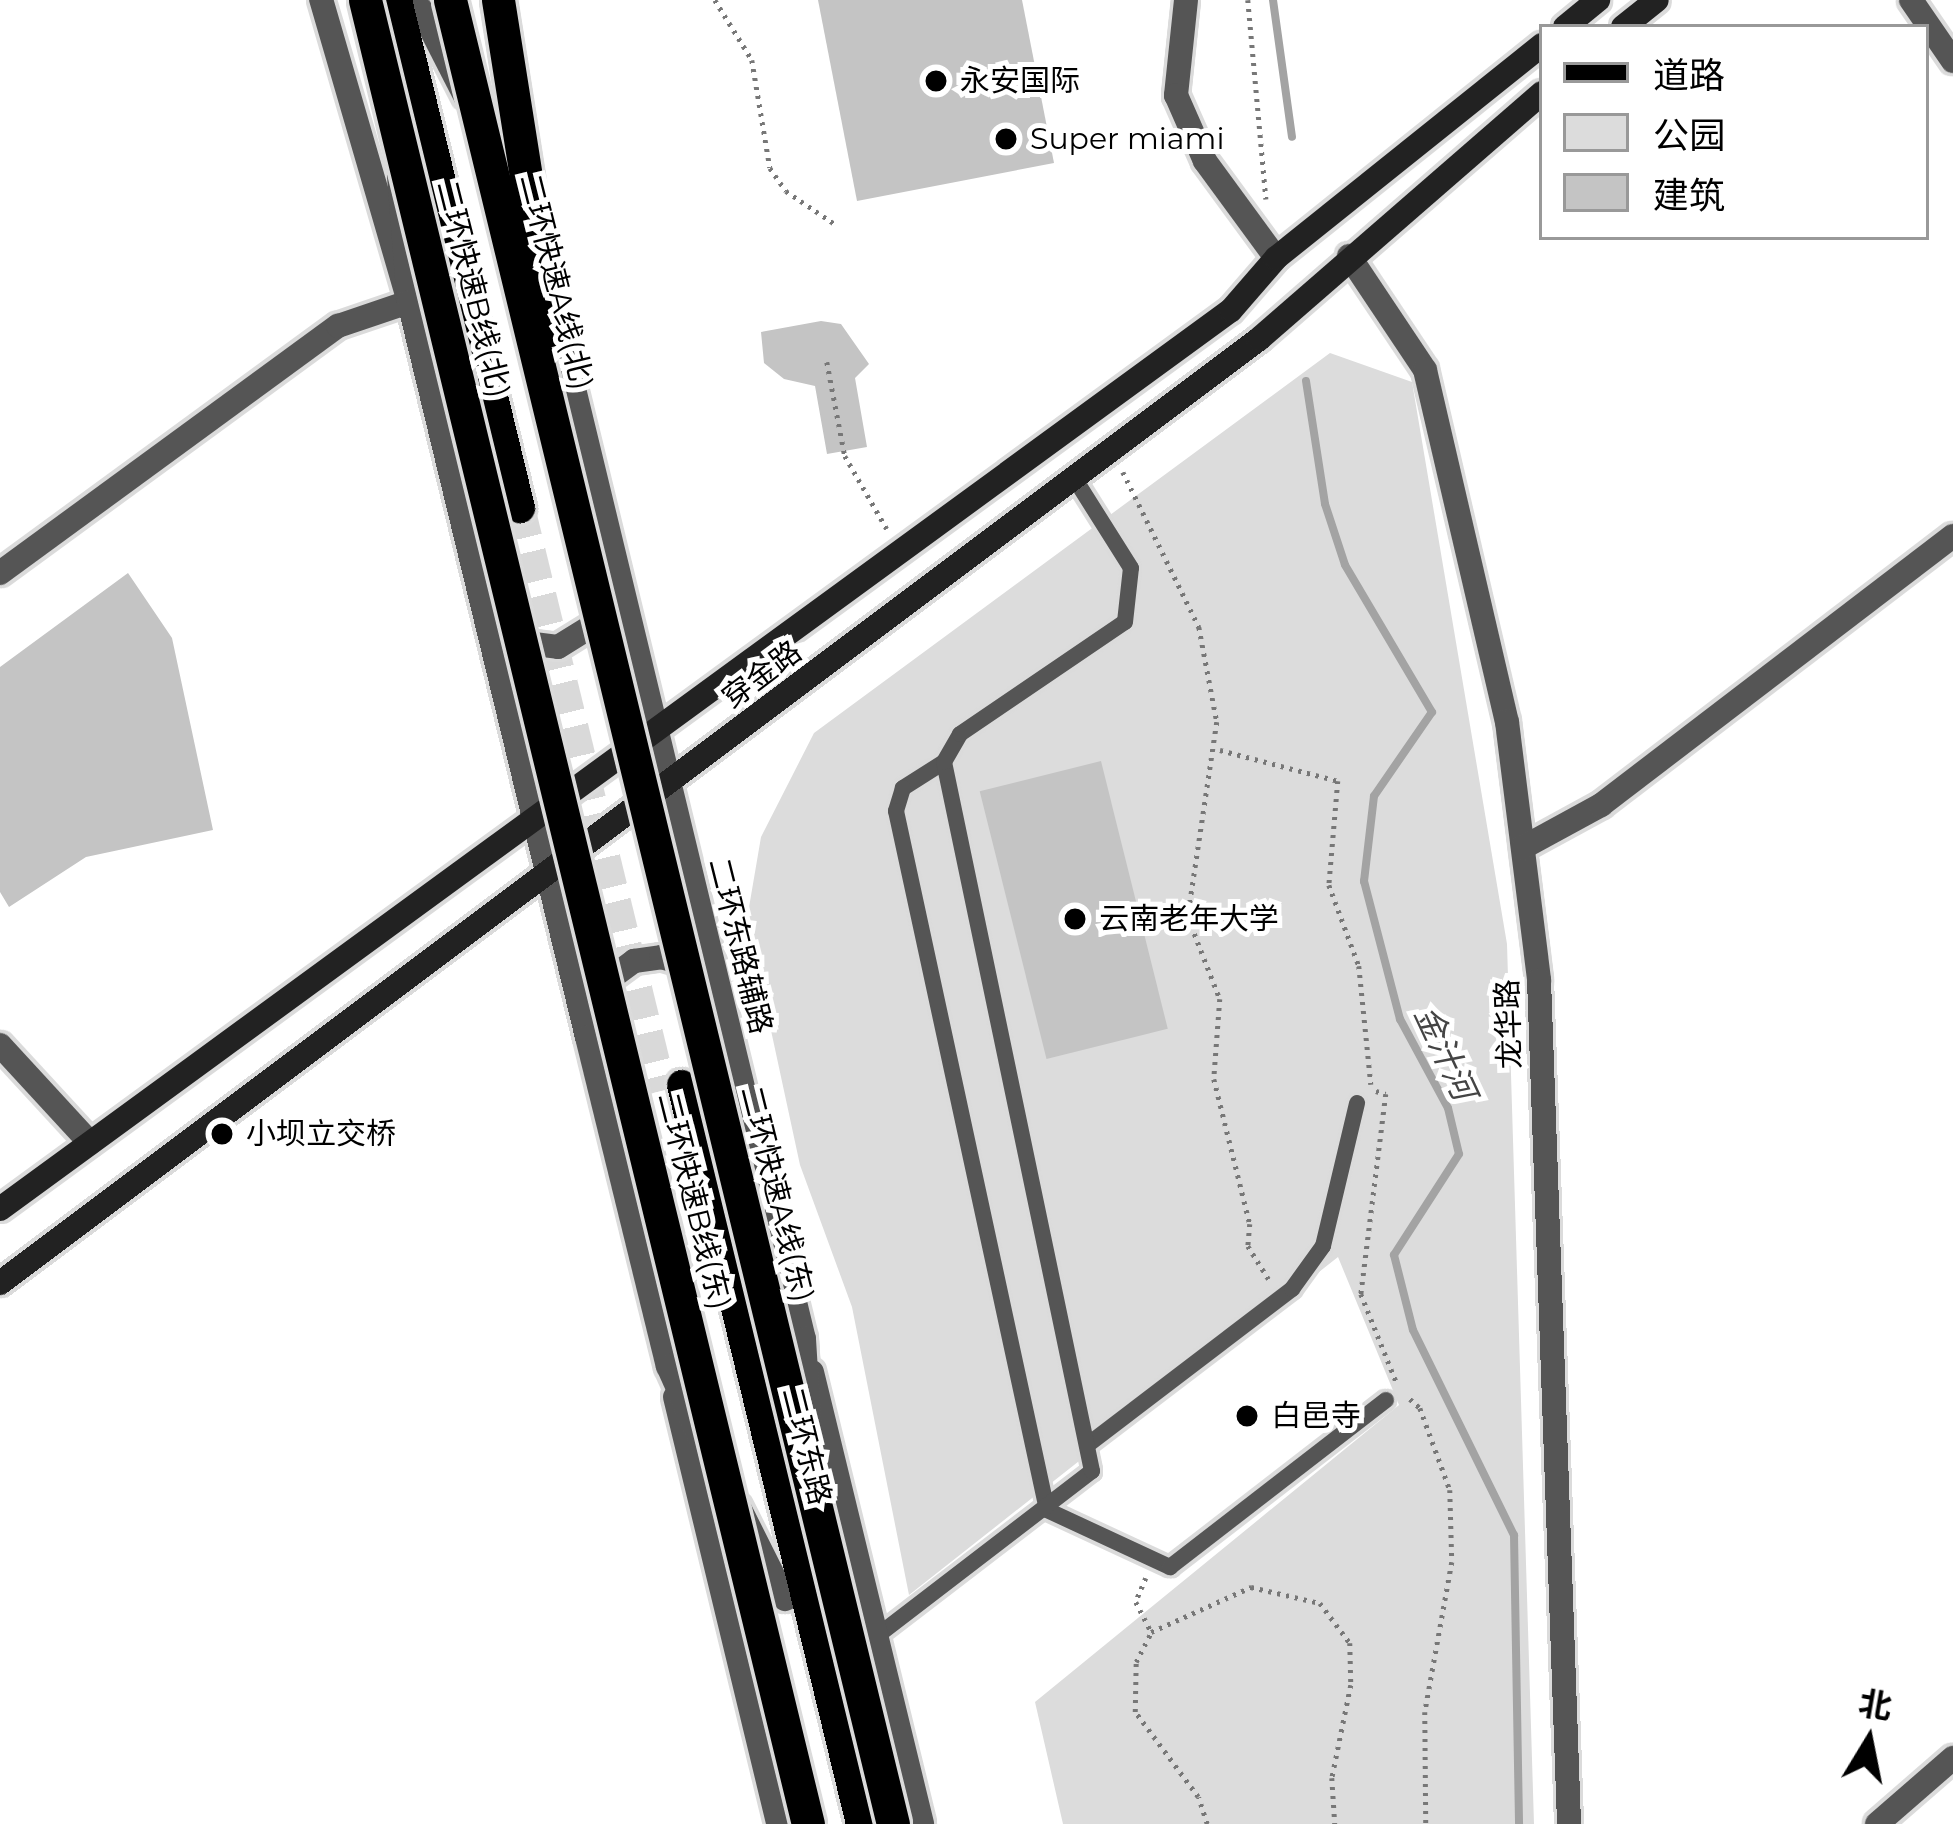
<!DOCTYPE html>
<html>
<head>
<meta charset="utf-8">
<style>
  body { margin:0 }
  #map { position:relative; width:1953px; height:1824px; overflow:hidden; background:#fff; font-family:Montserrat,"Noto Sans SC",sans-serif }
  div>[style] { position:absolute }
  .green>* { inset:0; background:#dcdcdc }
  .stream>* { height:8px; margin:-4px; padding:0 4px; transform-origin:4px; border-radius:4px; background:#a3a3a3 }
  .building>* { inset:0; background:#c4c4c4; transform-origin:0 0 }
  .primary-tunnel>* { height:30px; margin-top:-15px; transform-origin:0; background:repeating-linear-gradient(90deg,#d9d9d9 0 30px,transparent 0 45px) }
  .path>* { height:4.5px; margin-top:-2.25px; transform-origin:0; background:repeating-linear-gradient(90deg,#777 0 3px,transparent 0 9px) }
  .roads { filter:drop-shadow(3px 0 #dbdbdb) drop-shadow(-3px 0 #dbdbdb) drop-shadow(0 3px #dbdbdb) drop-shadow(0 -3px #dbdbdb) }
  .service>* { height:16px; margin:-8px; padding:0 8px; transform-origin:8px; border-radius:8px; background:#555 }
  .minor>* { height:24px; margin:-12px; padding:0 12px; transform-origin:12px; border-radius:12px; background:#555 }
  .tertiary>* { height:24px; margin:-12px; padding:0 12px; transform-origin:12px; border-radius:12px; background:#555 }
  .secondary>* { height:24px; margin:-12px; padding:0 12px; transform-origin:12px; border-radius:12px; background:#222 }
  .primary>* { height:30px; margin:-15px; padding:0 15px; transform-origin:15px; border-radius:15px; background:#000 }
  .bridges { filter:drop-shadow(3px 0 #dbdbdb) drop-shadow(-3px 0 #dbdbdb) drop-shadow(0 3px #dbdbdb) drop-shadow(0 -3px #dbdbdb) }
  .trunk-bridge>* { height:33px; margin:-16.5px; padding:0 16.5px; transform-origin:16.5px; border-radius:16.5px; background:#000 }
  .dots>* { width:33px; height:33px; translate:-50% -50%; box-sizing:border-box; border:6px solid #fff; border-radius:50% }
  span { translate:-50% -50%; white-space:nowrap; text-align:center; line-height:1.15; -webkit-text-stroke:10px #fff; paint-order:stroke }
  .poi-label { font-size:30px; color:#000 }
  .left { translate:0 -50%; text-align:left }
  .street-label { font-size:30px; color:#000 }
  .water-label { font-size:33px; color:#444; font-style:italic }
  .legend { position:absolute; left:1539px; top:24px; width:390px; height:216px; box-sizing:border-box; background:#fff; border:3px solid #999; margin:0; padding:15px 21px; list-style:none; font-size:36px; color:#000 }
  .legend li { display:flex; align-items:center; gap:24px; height:60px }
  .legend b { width:60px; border:3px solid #999 }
  .north { position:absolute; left:1809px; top:1680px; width:120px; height:120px; -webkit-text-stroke:9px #fff; paint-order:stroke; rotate:10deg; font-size:33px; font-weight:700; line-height:48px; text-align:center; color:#000 }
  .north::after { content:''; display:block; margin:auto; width:42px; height:54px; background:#000; clip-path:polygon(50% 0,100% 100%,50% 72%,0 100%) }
</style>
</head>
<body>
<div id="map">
  <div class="green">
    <i style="clip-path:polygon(1330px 353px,1412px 382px,1507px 944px,1534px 1824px,1063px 1824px,1035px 1702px,1399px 1405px,1338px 1257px,909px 1595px,852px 1307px,800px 1165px,747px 919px,761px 837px,814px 733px)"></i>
  </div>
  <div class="stream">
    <i style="left:1273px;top:0;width:138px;rotate:82.1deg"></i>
    <i style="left:1306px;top:381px;width:124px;rotate:81.2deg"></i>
    <i style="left:1325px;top:504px;width:64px;rotate:71.8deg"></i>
    <i style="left:1345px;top:565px;width:171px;rotate:59.4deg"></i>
    <i style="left:1432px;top:712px;width:102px;rotate:124.6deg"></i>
    <i style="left:1374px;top:796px;width:86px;rotate:96.7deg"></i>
    <i style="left:1364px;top:881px;width:143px;rotate:75.4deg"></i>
    <i style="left:1400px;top:1019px;width:101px;rotate:61.7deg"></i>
    <i style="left:1448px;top:1108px;width:47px;rotate:76.6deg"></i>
    <i style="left:1459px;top:1154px;width:120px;rotate:122.8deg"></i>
    <i style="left:1394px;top:1255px;width:77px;rotate:75.8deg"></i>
    <i style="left:1413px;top:1330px;width:229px;rotate:63.8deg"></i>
    <i style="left:1514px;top:1535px;width:289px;rotate:89deg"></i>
  </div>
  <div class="building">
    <i style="clip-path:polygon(818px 0,1022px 0,1054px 163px,857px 201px)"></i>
    <i style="clip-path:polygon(821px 321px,841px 324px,869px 364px,855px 378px,867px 447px,827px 454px,815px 386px,784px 379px,764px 363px,761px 332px)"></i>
    <i style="clip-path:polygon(128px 573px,172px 638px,213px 830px,86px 857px,9px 907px,0 892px,0 667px)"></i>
    <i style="left:1101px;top:761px;width:276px;height:125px;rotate:76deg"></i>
  </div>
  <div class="primary-tunnel">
    <i style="left:520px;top:508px;width:600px;rotate:76.31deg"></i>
  </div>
  <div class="path">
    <i style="left:715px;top:0;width:70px;rotate:58.3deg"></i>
    <i style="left:752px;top:60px;width:109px;rotate:80.5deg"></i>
    <i style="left:770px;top:168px;width:28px;rotate:55deg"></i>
    <i style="left:786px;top:191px;width:59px;rotate:34deg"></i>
    <i style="left:1248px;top:0;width:200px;rotate:84.8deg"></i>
    <i style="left:827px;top:362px;width:96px;rotate:79.2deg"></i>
    <i style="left:845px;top:456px;width:84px;rotate:60.1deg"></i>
    <i style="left:1123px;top:472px;width:173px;rotate:63.9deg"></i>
    <i style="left:1199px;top:627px;width:97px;rotate:79.3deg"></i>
    <i style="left:1217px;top:722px;width:197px;rotate:98.5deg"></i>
    <i style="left:1188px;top:917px;width:88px;rotate:68.7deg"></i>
    <i style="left:1220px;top:999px;width:80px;rotate:94.3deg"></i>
    <i style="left:1214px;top:1079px;width:149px;rotate:76.1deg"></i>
    <i style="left:1250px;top:1224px;width:22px;rotate:95deg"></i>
    <i style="left:1248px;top:1246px;width:39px;rotate:58deg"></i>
    <i style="left:1220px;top:750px;width:122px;rotate:14.7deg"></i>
    <i style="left:1338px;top:781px;width:104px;rotate:94.9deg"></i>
    <i style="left:1329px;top:885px;width:86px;rotate:69.7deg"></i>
    <i style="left:1359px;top:966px;width:119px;rotate:84.2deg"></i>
    <i style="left:1376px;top:1091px;width:10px;rotate:17deg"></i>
    <i style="left:1386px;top:1094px;width:202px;rotate:97.1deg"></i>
    <i style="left:1361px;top:1294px;width:94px;rotate:68.1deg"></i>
    <i style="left:1410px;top:1399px;width:13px;rotate:42deg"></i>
    <i style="left:1420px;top:1408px;width:87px;rotate:69.9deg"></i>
    <i style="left:1450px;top:1490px;width:72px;rotate:88.4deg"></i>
    <i style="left:1452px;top:1562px;width:152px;rotate:100.2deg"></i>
    <i style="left:1425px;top:1712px;width:112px;rotate:89.5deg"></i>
    <i style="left:1146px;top:1578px;width:26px;rotate:113deg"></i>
    <i style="left:1136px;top:1602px;width:34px;rotate:63deg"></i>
    <i style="left:1207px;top:1824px;width:28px;rotate:-108deg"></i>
    <i style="left:1198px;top:1797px;width:106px;rotate:-126.5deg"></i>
    <i style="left:1135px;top:1712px;width:50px;rotate:-88.9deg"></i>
    <i style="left:1136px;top:1662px;width:34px;rotate:-63deg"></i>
    <i style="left:1151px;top:1632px;width:110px;rotate:-24.2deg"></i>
    <i style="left:1251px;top:1587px;width:71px;rotate:13.1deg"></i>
    <i style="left:1320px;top:1603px;width:50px;rotate:53.1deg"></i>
    <i style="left:1350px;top:1643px;width:42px;rotate:88.6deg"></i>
    <i style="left:1351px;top:1685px;width:95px;rotate:101.5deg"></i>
    <i style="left:1332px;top:1778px;width:46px;rotate:86.3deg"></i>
  </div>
  <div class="roads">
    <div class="service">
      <i style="left:944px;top:762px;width:49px;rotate:147.6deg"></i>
      <i style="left:903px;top:788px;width:24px;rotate:107deg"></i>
      <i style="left:896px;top:811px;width:715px;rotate:77.81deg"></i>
      <i style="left:1047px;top:1510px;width:136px;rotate:24.9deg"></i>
      <i style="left:1170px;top:1567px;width:273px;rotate:-37.7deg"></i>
      <i style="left:1090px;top:1443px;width:254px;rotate:-37.3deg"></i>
      <i style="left:1292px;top:1289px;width:53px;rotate:-54.2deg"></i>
      <i style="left:1323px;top:1246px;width:147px;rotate:-76.6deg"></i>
      <i style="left:877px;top:1636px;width:271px;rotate:-37.5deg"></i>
      <i style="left:1092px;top:1471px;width:724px;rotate:-101.79deg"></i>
      <i style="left:944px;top:762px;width:32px;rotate:-60deg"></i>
      <i style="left:960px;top:734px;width:199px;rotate:-34.2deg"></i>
      <i style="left:1125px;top:622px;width:54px;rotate:-83.7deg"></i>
      <i style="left:1131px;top:568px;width:105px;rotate:-122.2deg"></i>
    </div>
    <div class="minor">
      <i style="left:1186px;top:0;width:96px;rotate:96deg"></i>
      <i style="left:1176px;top:95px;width:72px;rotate:66.3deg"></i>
      <i style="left:1205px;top:161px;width:120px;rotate:53.8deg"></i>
      <i style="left:1349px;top:256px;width:137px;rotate:56.3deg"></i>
      <i style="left:1425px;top:370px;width:361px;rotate:76.9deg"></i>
      <i style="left:1507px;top:722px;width:260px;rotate:82.9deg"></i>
      <i style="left:1539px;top:980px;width:845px;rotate:87.96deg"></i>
      <i style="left:0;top:573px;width:419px;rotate:-36.2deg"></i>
      <i style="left:338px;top:326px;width:75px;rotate:-18.7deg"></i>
      <i style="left:409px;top:302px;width:315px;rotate:-106.2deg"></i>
      <i style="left:1524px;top:847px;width:88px;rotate:-28.6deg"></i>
      <i style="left:1601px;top:805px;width:443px;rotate:-37.4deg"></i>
      <i style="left:0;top:1045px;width:133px;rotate:47.4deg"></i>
      <i style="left:812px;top:1372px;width:465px;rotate:76.3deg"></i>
      <i style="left:675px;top:1397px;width:439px;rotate:76.4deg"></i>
    </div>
    <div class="tertiary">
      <i style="left:1911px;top:0;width:74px;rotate:55.5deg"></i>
      <i style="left:420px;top:8px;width:99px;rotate:62.9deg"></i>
      <i style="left:399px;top:176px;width:126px;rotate:85.5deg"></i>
      <i style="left:409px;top:302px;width:756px;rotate:76.39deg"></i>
      <i style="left:587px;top:1037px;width:339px;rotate:76.2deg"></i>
      <i style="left:668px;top:1366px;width:105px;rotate:65.9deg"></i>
      <i style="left:555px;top:310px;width:1059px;rotate:76.4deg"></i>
      <i style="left:804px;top:1339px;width:112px;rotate:86.4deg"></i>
      <i style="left:510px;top:641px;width:48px;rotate:7.1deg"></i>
      <i style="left:558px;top:647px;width:59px;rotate:-31.8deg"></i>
      <i style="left:593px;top:991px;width:51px;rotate:-36.2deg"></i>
      <i style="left:634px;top:961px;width:27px;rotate:-8deg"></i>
      <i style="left:661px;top:957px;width:35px;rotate:16deg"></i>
      <i style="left:739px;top:1507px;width:103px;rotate:63.4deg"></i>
      <i style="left:1877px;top:1824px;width:101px;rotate:-41deg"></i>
    </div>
    <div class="secondary">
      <i style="left:1565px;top:27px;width:43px;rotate:-39.3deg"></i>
      <i style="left:1623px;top:27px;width:43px;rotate:-38.5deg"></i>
      <i style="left:0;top:1209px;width:1524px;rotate:-36.14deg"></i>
      <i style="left:1231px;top:310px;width:69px;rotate:-49.1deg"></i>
      <i style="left:1276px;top:258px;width:341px;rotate:-38.7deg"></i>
      <i style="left:0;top:1283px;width:1574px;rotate:-36.86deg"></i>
      <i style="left:1259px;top:339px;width:375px;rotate:-41deg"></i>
    </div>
    <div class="primary">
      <i style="left:397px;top:0;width:523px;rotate:76.39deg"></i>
      <i style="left:682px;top:1085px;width:760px;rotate:76.38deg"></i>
    </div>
  </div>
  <div class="bridges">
    <div class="trunk-bridge">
      <i style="left:365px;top:0;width:1877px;rotate:76.35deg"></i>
      <i style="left:450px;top:0;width:1877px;rotate:76.35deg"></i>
      <i style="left:498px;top:0;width:334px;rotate:81deg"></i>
    </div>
  </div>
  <div class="dots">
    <i style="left:936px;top:81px;background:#000"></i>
    <i style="left:1006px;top:139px;background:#000"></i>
    <i style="left:1075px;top:919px;background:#000"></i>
    <i style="left:222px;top:1134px;background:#000"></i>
    <i style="left:1247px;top:1416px;background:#000"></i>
  </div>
  <div class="poi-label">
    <span class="left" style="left:960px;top:81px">永安国际</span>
    <span class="left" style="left:1030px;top:139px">Super miami</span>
    <span class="left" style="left:1099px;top:919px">云南老年大学</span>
    <span class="left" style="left:246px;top:1134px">小坝立交桥</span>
    <span class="left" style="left:1271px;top:1416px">白邑寺</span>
  </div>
  <div class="street-label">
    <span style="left:556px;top:282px;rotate:76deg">二环快速A线(北)</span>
    <span style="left:473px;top:289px;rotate:76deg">二环快速B线(北)</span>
    <span style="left:762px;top:675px;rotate:-37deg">穿金路</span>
    <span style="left:740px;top:946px;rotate:76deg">二环东路辅路</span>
    <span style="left:1509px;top:1024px;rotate:-92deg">龙华路</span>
    <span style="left:777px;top:1194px;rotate:76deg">二环快速A线(东)</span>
    <span style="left:694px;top:1201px;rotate:76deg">二环快速B线(东)</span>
    <span style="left:806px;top:1446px;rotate:76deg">二环东路</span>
  </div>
  <div class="water-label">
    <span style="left:1445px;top:1053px;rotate:65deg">金汁河</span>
  </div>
  <ul class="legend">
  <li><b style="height:15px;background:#000"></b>道路</li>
  <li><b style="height:33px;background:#dcdcdc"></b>公园</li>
  <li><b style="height:33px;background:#c4c4c4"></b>建筑</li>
  </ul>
  <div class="north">北</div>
</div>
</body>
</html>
